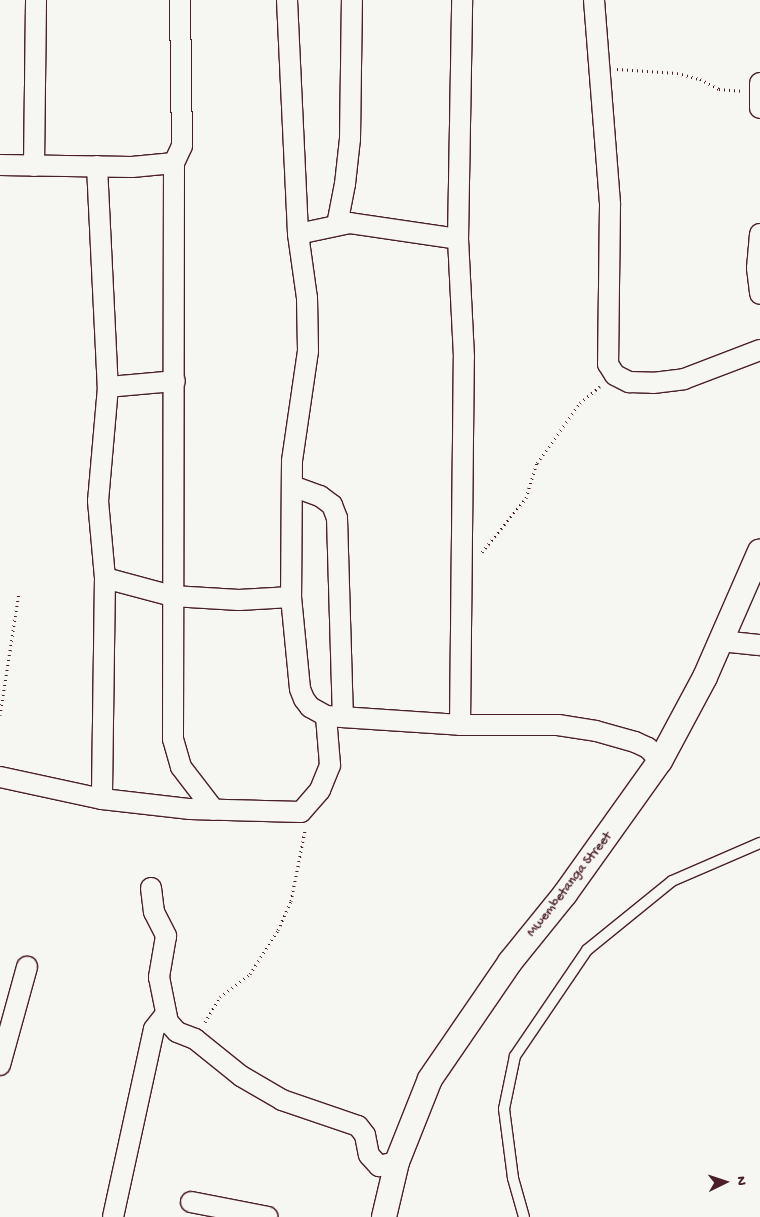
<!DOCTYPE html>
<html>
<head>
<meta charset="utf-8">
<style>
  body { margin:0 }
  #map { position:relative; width:760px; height:1217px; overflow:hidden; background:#f6f6f2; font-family:"Gochi Hand",sans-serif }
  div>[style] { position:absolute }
  .path>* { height:3px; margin-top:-1.5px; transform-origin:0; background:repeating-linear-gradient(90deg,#4a1f2b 0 1px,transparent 0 5px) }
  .roads { filter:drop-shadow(1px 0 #4a1f2b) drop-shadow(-1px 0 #4a1f2b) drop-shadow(0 1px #4a1f2b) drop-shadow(0 -1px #4a1f2b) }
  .service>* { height:10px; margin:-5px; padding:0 5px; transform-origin:5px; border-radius:5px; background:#f6f6f2 }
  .minor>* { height:20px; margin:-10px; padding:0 10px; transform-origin:10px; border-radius:10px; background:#f6f6f2 }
  .tertiary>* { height:24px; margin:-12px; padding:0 12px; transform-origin:12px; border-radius:12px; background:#f6f6f2 }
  span { translate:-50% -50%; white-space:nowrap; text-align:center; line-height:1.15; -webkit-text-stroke:4px #f6f6f2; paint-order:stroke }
  .street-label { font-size:14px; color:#4a1f2b }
  .north { position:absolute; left:700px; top:1157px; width:50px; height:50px; -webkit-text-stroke:4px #f6f6f2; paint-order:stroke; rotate:86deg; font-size:14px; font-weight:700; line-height:20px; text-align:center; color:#4a1f2b }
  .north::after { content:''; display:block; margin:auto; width:18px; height:22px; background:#4a1f2b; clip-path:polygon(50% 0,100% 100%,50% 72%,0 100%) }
</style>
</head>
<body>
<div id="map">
  <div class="path">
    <i style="left:617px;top:69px;width:60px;rotate:3.8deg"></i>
    <i style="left:677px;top:73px;width:24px;rotate:15deg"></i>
    <i style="left:700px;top:79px;width:21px;rotate:28deg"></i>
    <i style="left:719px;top:89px;width:21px;rotate:5deg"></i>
    <i style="left:482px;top:552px;width:70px;rotate:-50.8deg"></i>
    <i style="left:526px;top:498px;width:37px;rotate:-73deg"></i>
    <i style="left:537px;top:463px;width:74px;rotate:-54.4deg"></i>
    <i style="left:580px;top:403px;width:26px;rotate:-40deg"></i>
    <i style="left:0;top:715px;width:124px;rotate:-81.2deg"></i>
    <i style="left:205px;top:1022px;width:29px;rotate:-59deg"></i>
    <i style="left:220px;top:997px;width:38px;rotate:-37deg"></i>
    <i style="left:250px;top:974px;width:52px;rotate:-57.5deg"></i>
    <i style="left:278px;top:930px;width:32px;rotate:-66deg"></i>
    <i style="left:291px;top:901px;width:72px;rotate:-78.8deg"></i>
  </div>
  <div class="roads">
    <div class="service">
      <i style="left:524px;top:1217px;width:41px;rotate:-105.8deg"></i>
      <i style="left:513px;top:1178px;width:70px;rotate:-97.4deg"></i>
      <i style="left:504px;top:1109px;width:54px;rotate:-78.3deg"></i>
      <i style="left:515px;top:1056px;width:128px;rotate:-55.8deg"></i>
      <i style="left:587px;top:950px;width:109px;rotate:-39.1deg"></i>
      <i style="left:672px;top:881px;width:96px;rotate:-23.4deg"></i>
    </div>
    <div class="minor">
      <i style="left:287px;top:0;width:234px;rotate:87.3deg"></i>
      <i style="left:298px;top:234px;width:65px;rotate:82deg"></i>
      <i style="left:307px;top:298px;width:53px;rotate:88.9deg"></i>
      <i style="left:308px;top:351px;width:111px;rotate:98.3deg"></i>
      <i style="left:292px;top:461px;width:136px;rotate:90.4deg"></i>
      <i style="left:291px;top:597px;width:92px;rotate:84.4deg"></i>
      <i style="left:300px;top:689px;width:11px;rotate:68deg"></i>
      <i style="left:304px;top:699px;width:10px;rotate:53deg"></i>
      <i style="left:310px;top:707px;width:18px;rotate:29deg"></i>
      <i style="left:326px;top:716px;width:134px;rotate:3.8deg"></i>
      <i style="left:460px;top:725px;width:98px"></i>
      <i style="left:558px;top:725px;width:38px;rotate:9deg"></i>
      <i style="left:596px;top:731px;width:41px;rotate:15.8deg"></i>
      <i style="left:635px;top:742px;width:14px;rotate:25deg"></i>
      <i style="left:648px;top:748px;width:18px;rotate:47deg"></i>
      <i style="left:594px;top:0;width:206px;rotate:85.5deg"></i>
      <i style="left:610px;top:205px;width:159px;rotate:90.7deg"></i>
      <i style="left:608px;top:364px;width:13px;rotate:58deg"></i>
      <i style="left:615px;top:375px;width:16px;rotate:27deg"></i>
      <i style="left:629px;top:382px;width:24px;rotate:2deg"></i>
      <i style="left:653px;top:383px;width:31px;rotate:-7deg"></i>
      <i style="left:684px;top:379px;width:81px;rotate:-20.9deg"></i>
      <i style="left:760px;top:83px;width:25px;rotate:90deg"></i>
      <i style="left:174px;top:163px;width:576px;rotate:90.1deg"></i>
      <i style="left:173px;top:739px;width:29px;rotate:74deg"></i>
      <i style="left:181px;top:767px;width:54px;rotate:52.5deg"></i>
      <i style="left:0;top:165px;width:132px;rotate:0.9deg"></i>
      <i style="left:132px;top:167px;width:42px;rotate:-5.4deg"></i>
      <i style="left:174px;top:163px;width:19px;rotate:-65deg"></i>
      <i style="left:182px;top:146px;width:146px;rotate:-90.8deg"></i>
      <i style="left:34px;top:166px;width:166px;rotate:-89.3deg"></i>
      <i style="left:97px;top:166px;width:221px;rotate:87.2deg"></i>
      <i style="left:108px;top:387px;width:114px;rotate:95deg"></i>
      <i style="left:98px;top:501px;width:77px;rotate:84.8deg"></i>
      <i style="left:105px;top:578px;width:221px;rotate:90.8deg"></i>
      <i style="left:337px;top:225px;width:42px;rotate:-79deg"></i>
      <i style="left:345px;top:184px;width:45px;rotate:-83.7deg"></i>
      <i style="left:350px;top:139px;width:139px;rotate:-89.2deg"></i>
      <i style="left:298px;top:234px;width:53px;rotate:-11.9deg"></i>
      <i style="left:350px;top:223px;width:109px;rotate:8.4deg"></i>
      <i style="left:760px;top:234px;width:34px;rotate:95deg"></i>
      <i style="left:757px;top:268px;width:26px;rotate:83deg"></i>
      <i style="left:108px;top:387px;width:67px;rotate:-5.1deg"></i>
      <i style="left:292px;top:486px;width:30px;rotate:20deg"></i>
      <i style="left:320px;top:496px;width:15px;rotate:37deg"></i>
      <i style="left:332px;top:505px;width:14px;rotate:69deg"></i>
      <i style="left:337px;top:518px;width:198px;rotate:88.3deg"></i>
      <i style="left:105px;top:578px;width:69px;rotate:15deg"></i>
      <i style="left:172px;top:596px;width:67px;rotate:3.4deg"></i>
      <i style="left:239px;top:600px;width:52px;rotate:-3.3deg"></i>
      <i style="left:721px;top:641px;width:39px;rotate:6deg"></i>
      <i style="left:460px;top:725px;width:368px;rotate:-89.4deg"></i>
      <i style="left:464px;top:357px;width:118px;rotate:-92.9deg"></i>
      <i style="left:458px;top:239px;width:239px;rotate:-89deg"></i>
      <i style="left:0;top:777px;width:104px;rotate:12.2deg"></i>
      <i style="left:102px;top:799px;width:89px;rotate:6.5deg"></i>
      <i style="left:190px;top:809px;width:111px;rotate:1.5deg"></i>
      <i style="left:301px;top:812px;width:29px;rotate:-49deg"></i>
      <i style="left:320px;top:790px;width:27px;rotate:-68deg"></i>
      <i style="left:330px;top:765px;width:49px;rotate:-94.7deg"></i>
      <i style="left:151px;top:888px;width:24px;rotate:83deg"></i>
      <i style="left:154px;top:912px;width:27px;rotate:63deg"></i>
      <i style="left:166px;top:936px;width:42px;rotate:99.7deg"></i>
      <i style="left:159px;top:977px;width:46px;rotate:78.7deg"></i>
      <i style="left:168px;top:1022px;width:13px;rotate:48deg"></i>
      <i style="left:177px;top:1032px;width:19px;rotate:21deg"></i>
      <i style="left:195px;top:1039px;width:59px;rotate:38.8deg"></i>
      <i style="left:241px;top:1076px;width:48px;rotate:30.3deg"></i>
      <i style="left:282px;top:1100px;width:80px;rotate:18.9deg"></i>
      <i style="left:358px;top:1126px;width:11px;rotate:52deg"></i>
      <i style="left:365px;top:1135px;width:20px;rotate:79deg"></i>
      <i style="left:369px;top:1155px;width:15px;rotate:48deg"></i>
      <i style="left:379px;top:1166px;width:18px;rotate:-13deg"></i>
      <i style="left:0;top:1065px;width:102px;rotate:-74.6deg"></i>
      <i style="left:191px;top:1202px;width:78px;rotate:11deg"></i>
      <i style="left:113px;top:1217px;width:192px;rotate:-77.7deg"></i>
      <i style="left:154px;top:1029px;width:18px;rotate:-52deg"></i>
    </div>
    <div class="tertiary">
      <i style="left:384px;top:1217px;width:57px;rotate:-76.7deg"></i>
      <i style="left:397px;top:1162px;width:89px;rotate:-68.3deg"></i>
      <i style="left:430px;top:1079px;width:142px;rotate:-55.6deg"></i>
      <i style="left:510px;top:962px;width:87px;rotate:-51deg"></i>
      <i style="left:565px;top:894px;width:163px;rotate:-54.5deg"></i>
      <i style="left:660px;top:761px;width:95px;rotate:-61.8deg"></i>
      <i style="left:705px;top:677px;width:137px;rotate:-66.4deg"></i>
    </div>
  </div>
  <div class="street-label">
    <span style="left:570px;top:885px;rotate:-52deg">Mwembetanga Street</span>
  </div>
  <div class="north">N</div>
</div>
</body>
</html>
